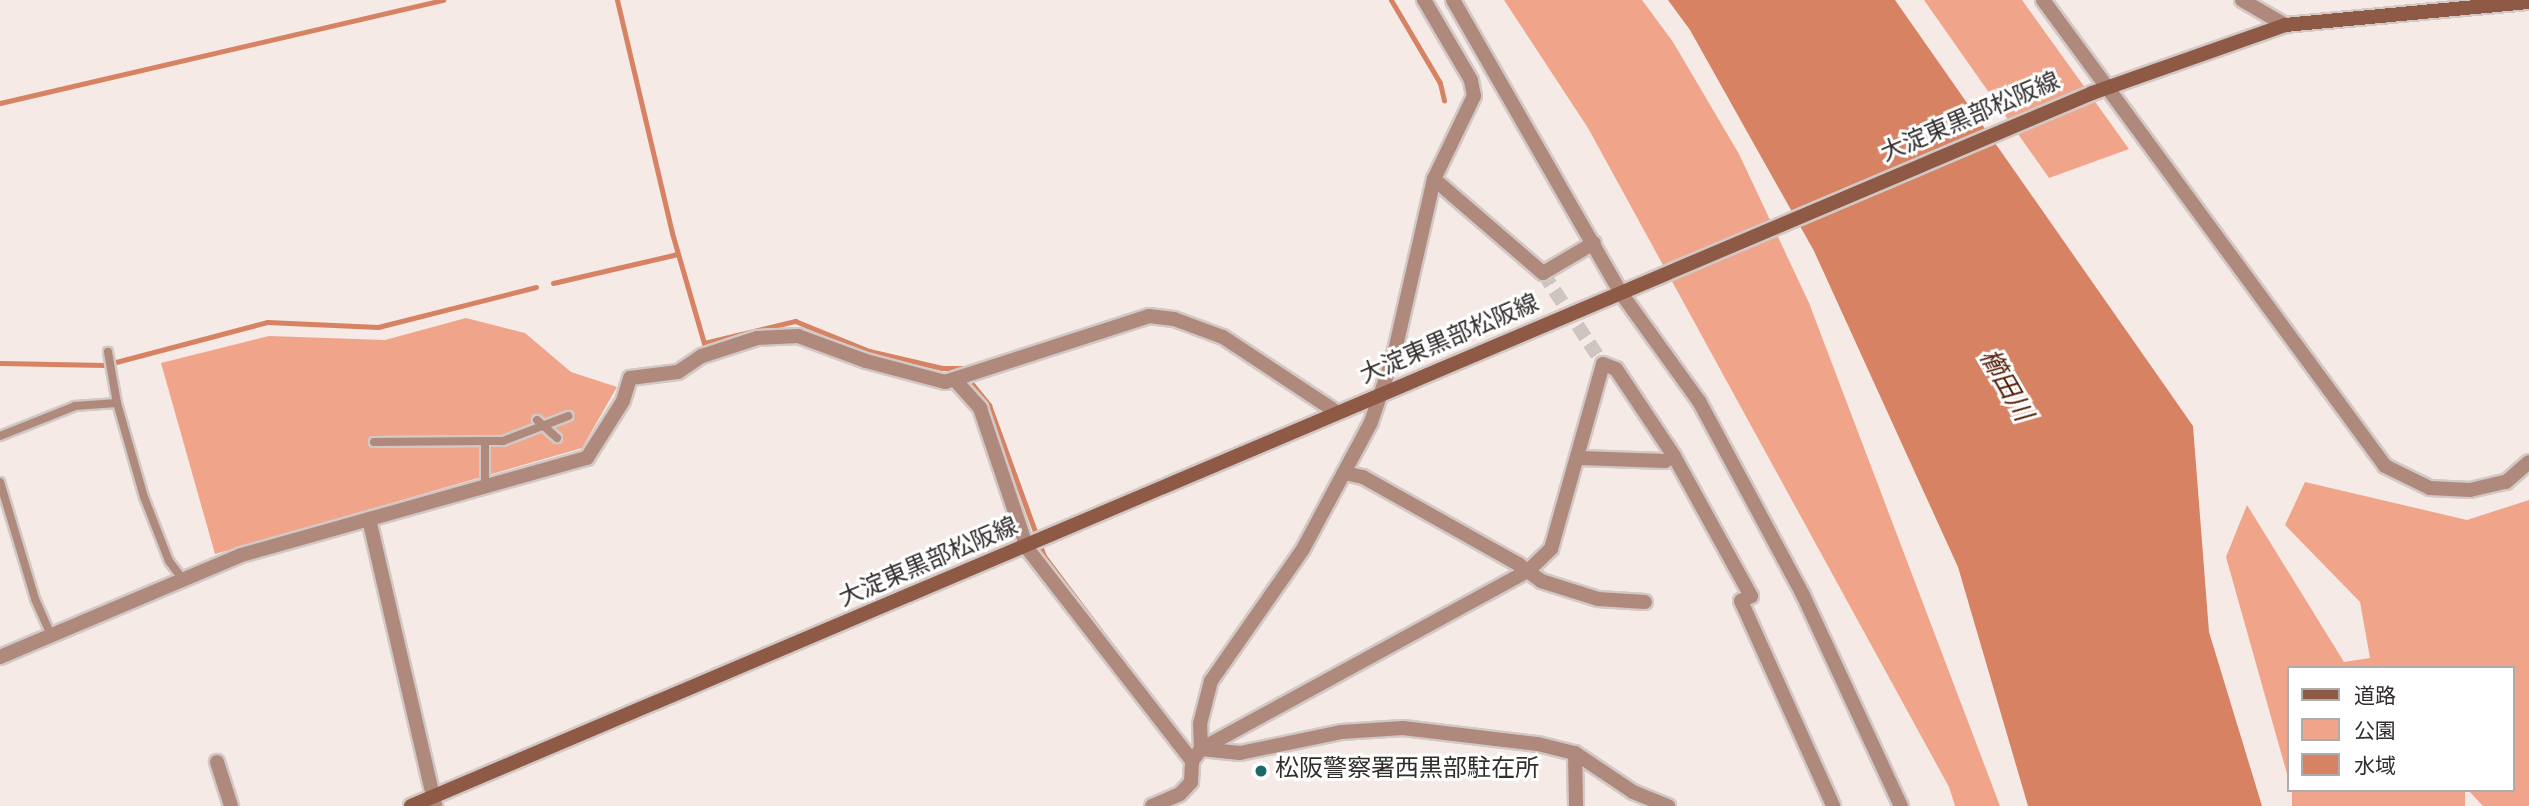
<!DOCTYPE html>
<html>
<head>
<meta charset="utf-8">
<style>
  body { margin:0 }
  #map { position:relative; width:2529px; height:806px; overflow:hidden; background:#f5eae6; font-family:Overpass,"Noto Sans JP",sans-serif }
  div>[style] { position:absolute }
  .green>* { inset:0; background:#f0a489; transform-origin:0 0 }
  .water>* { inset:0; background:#d68263 }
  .stream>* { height:5px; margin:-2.5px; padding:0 2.5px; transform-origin:2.5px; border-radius:2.5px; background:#d68263 }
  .street-tunnel>* { height:14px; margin-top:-7px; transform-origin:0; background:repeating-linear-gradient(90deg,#cec4c1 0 14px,transparent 0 21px) }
  .roads { filter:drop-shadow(2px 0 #d2c8c5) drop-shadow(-2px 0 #d2c8c5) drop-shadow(0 2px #d2c8c5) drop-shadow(0 -2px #d2c8c5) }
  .lane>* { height:8px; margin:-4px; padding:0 4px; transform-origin:4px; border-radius:4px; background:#af897b }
  .street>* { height:14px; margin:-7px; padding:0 7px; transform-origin:7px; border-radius:7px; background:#af897b }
  .secondary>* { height:14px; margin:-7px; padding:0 7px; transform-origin:7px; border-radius:7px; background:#8e5945 }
  .dots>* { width:19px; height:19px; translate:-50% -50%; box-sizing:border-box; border:4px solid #fff; border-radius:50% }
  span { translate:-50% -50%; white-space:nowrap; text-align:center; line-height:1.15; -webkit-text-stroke:6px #fff; paint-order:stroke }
  .street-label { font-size:24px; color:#322e2d }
  .poi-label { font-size:24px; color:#322e2d }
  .left { translate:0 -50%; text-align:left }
  .water-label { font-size:26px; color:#56200a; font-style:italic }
  .legend { position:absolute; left:2287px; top:666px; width:228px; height:126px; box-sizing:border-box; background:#fff; border:2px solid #adabab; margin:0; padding:9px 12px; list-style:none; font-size:21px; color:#322e2d }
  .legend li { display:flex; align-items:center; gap:14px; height:35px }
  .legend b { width:35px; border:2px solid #adabab }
</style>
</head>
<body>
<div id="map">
  <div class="green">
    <i style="clip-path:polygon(1504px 0,1642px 0,1673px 42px,1739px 154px,1809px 303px,2000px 806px,1955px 806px,1949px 787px,1588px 128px)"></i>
    <i style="clip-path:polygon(1924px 0,2022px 0,2129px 149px,2049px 178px)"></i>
    <i style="clip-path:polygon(466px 318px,525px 333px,571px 372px,617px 387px,582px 448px,215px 554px,161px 363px,269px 336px,385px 340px)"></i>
    <i style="clip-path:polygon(2305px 482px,2467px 520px,2529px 500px,2529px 806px,2483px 806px,2468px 790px,2513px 790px,2513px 668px,2289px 668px,2289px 781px,2226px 557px,2247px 505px,2344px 662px,2370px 658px,2360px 602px,2285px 525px)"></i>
    <i style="left:2292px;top:790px;width:173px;height:17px"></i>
  </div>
  <div class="water">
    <i style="clip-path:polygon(1668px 0,1895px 0,2193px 426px,2209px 632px,2262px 806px,2028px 806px,1958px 567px,1814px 251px,1690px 30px)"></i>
  </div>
  <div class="stream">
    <i style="left:617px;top:0;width:239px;rotate:76.7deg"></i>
    <i style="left:672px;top:233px;width:115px;rotate:73.8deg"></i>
    <i style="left:704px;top:343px;width:94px;rotate:-13.6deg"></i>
    <i style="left:795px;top:321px;width:80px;rotate:22.1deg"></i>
    <i style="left:869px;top:351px;width:75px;rotate:13.1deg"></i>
    <i style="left:942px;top:368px;width:24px"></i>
    <i style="left:1391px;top:0;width:96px;rotate:59.4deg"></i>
    <i style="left:1440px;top:83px;width:18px;rotate:77deg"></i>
    <i style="left:0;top:103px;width:455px;rotate:-13.1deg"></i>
    <i style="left:553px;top:283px;width:128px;rotate:-13.1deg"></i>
    <i style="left:116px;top:362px;width:156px;rotate:-14.8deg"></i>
    <i style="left:267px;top:322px;width:111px;rotate:2.6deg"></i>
    <i style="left:378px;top:327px;width:163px;rotate:-14.2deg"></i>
    <i style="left:0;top:363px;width:105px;rotate:1.1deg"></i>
    <i style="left:973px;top:385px;width:26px;rotate:51deg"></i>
    <i style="left:989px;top:405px;width:161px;rotate:70deg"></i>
    <i style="left:1044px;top:556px;width:148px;rotate:53deg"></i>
  </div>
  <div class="street-tunnel">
    <i style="left:1543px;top:273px;width:109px;rotate:56.6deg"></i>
  </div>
  <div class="roads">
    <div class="lane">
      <i style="left:117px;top:403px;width:98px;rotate:74deg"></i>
      <i style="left:144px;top:497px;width:69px;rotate:68.7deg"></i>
      <i style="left:169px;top:561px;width:21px;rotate:53deg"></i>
      <i style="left:537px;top:420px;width:27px;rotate:42deg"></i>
      <i style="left:0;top:436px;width:81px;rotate:-21.8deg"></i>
      <i style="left:75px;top:406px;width:42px;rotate:-4.1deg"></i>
      <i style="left:117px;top:403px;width:52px;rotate:-100deg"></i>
      <i style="left:485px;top:441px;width:18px"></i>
      <i style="left:503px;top:441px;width:70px;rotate:-21deg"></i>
      <i style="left:374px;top:442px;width:111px;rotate:-0.5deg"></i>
      <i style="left:485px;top:441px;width:42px;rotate:90deg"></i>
      <i style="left:0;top:482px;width:122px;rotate:73.3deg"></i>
      <i style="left:35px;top:599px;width:36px;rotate:66deg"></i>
    </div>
    <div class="street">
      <i style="left:1453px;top:0;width:338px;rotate:60.2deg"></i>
      <i style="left:1621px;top:293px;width:133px;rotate:54.2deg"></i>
      <i style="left:1699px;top:401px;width:220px;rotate:61.8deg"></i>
      <i style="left:1803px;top:595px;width:233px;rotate:65.1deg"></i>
      <i style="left:2043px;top:0;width:578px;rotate:53.72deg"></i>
      <i style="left:2385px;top:466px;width:50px;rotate:26.1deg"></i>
      <i style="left:2430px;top:488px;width:40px;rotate:2.9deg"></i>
      <i style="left:2470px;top:490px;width:37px;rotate:-13deg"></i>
      <i style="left:2506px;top:482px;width:30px;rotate:-41deg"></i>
      <i style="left:2242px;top:0;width:50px;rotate:30.2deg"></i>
      <i style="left:1434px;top:179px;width:144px;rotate:40.8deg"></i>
      <i style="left:1543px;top:273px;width:59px;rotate:-30.5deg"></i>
      <i style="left:955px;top:380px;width:38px;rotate:48deg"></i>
      <i style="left:980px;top:408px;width:148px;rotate:71.4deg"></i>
      <i style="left:1027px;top:548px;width:269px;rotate:52.2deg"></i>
      <i style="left:1580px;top:458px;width:85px;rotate:2deg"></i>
      <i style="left:1665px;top:461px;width:10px;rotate:-29deg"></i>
      <i style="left:1345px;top:473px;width:18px;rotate:13deg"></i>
      <i style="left:1363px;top:477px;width:178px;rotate:29.3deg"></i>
      <i style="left:1518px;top:564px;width:29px;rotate:36deg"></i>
      <i style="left:1541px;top:581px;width:60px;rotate:17.5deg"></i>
      <i style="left:1598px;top:599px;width:47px;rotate:3.7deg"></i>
      <i style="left:369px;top:519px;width:294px;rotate:77deg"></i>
      <i style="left:0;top:657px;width:262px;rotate:-22.9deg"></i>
      <i style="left:241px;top:555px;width:359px;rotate:-15.7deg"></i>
      <i style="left:587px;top:458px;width:67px;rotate:-57.7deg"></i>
      <i style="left:623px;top:401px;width:24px;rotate:-73deg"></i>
      <i style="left:630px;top:378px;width:48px;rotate:-7.1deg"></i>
      <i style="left:678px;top:372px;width:29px;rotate:-34deg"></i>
      <i style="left:702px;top:356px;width:58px;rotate:-18.1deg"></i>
      <i style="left:757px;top:338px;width:41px;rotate:-2.8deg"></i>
      <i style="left:798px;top:336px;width:72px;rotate:20.2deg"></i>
      <i style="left:866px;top:361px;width:82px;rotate:14.9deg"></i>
      <i style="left:945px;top:382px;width:214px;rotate:-17.9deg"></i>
      <i style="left:1149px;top:316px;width:25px;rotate:7deg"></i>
      <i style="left:1174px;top:319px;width:52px;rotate:20.2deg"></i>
      <i style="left:1223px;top:337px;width:134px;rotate:33.5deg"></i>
      <i style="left:1201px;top:749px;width:25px;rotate:-92deg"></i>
      <i style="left:1200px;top:724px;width:44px;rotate:-75.7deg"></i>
      <i style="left:1211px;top:681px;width:161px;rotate:-55.1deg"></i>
      <i style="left:1303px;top:549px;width:144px;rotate:-61.8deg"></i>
      <i style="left:1371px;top:422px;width:71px;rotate:-71.1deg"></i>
      <i style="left:1394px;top:355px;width:180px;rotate:-77.2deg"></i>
      <i style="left:1434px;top:179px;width:92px;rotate:-64.3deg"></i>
      <i style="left:1474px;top:96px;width:16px;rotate:-101deg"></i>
      <i style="left:1471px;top:80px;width:93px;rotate:-120.4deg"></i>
      <i style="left:1201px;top:749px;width:39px;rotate:6deg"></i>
      <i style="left:1240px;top:753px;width:103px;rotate:-11.7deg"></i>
      <i style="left:1341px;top:732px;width:62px;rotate:-3.7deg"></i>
      <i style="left:1403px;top:728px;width:136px;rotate:6.8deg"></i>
      <i style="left:1538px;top:744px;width:38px;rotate:14deg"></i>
      <i style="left:1575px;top:753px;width:70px;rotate:33.9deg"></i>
      <i style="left:1633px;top:792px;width:38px;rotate:22deg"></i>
      <i style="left:1575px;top:753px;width:53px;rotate:88.9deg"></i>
      <i style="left:217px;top:762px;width:46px;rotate:72.3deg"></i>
      <i style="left:1152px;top:806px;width:30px;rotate:-23deg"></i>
      <i style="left:1180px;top:794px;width:16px;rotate:-47deg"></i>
      <i style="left:1191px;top:782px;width:21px;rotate:-87deg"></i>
      <i style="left:1192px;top:761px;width:15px;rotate:-53deg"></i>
      <i style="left:1201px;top:749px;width:372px;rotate:-28.6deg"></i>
      <i style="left:1528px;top:571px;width:32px;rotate:-44deg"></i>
      <i style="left:1551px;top:549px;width:192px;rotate:-74.3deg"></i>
      <i style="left:1603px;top:364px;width:14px;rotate:21deg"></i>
      <i style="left:1616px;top:369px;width:105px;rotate:56.3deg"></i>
      <i style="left:1674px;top:456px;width:160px;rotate:61.2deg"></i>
      <i style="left:1751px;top:596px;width:11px;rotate:153deg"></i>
      <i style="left:1741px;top:601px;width:225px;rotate:65.8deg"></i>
    </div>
    <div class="secondary">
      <i style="left:411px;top:806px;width:1826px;rotate:-22.98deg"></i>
      <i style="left:2092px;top:93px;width:205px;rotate:-19.4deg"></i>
      <i style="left:2285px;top:25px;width:245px;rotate:-5.4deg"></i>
    </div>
  </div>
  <div class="dots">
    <i style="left:1261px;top:771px;background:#1c6965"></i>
  </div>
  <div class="street-label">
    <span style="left:1971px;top:119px;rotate:-23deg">大淀東黒部松阪線</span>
    <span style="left:1450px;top:341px;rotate:-23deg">大淀東黒部松阪線</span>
    <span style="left:929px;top:564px;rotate:-23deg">大淀東黒部松阪線</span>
  </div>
  <div class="poi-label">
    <span class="left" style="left:1275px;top:771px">松阪警察署西黒部駐在所</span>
  </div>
  <div class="water-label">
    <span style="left:2004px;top:386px;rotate:60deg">櫛田川</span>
  </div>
  <ul class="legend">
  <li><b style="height:9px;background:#8e5945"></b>道路</li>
  <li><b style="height:19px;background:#f0a489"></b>公園</li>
  <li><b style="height:19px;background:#d68263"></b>水域</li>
  </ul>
</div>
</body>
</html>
